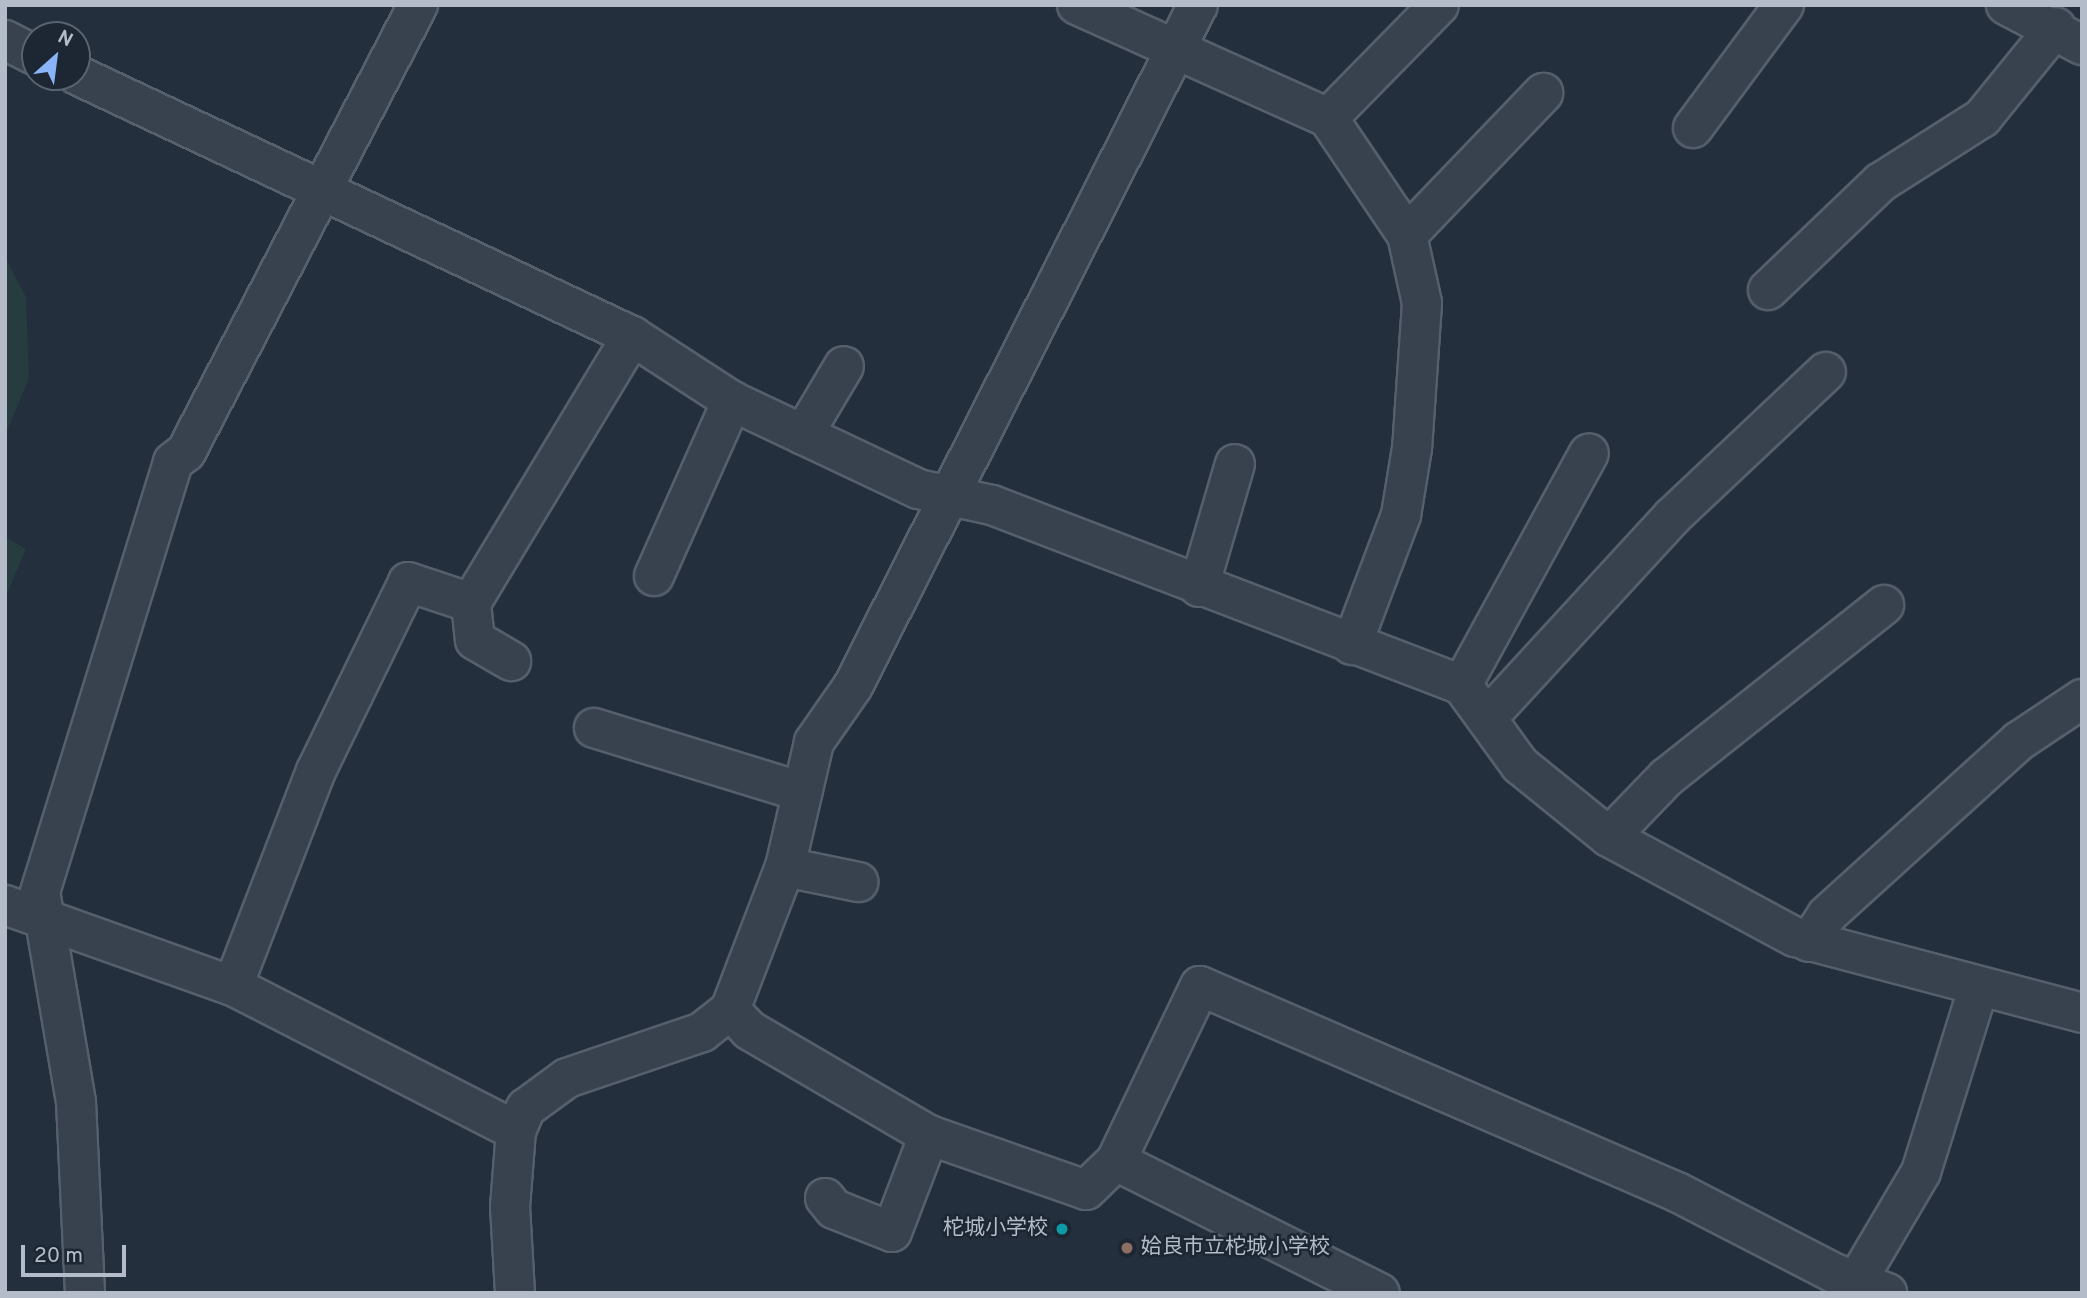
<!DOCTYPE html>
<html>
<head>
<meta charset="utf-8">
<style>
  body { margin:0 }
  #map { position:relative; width:2087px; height:1298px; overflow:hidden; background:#242f3e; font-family:Overpass,"Noto Sans JP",sans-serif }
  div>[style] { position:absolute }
  .green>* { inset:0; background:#263c3f }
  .roads { filter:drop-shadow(2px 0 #565f6c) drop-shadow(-2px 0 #565f6c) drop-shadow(0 2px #565f6c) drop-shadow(0 -2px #565f6c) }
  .minor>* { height:38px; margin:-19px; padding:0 19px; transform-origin:19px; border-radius:19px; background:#38414e }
  .dots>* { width:19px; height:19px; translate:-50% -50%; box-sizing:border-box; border:4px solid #1d2633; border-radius:50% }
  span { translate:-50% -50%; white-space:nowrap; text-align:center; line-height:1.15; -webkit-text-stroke:5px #1d2633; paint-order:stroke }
  .poi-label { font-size:21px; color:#b4bcc9 }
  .right { translate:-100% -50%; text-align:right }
  .left { translate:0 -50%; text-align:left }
  .frame { position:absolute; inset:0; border:7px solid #b4bcc9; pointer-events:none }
  .north { position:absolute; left:21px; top:21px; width:70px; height:70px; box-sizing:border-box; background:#1d2633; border:2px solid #59626f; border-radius:50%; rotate:28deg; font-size:19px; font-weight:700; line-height:28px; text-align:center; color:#b4bcc9 }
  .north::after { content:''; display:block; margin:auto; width:24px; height:32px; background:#8ab4f8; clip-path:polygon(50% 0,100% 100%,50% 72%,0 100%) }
  .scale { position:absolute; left:21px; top:1245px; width:105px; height:32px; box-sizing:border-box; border:4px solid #b4bcc9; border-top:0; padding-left:9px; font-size:21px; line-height:24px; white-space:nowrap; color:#b4bcc9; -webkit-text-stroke:5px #1d2633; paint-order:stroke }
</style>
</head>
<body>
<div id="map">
  <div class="green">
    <i style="clip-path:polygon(5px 257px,26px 297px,29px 378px,5px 436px)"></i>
    <i style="clip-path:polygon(5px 537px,26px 549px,5px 598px)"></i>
  </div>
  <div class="roads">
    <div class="minor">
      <i style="left:1077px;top:5px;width:275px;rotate:24.2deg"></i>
      <i style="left:1328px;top:118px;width:141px;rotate:56deg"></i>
      <i style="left:1407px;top:235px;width:70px;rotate:77.6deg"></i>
      <i style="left:1422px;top:303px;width:145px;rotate:93.9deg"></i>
      <i style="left:1412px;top:448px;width:68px;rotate:99.3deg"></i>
      <i style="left:1401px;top:515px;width:139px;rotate:110.7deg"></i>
      <i style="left:2006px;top:5px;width:86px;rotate:27.8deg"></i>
      <i style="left:5px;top:40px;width:34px;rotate:27deg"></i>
      <i style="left:77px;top:75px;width:613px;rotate:25.19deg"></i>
      <i style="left:632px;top:336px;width:119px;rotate:33deg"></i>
      <i style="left:732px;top:401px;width:206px;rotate:25.3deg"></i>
      <i style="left:918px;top:489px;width:76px;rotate:12.2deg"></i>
      <i style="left:992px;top:505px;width:503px;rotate:20.96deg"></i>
      <i style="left:1462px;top:685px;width:99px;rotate:54.1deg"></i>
      <i style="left:1520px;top:765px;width:114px;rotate:39deg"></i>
      <i style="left:1609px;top:837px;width:211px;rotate:28.3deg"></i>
      <i style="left:1795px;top:937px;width:297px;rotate:14.8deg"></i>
      <i style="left:1328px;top:118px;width:158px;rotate:-45.5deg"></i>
      <i style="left:1693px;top:128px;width:153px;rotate:-53.5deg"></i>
      <i style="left:1407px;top:235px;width:197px;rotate:-46.2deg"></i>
      <i style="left:1768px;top:290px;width:156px;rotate:-43.7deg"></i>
      <i style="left:1881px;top:182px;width:120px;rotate:-32.4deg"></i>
      <i style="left:1982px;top:118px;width:117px;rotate:-50.9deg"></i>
      <i style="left:803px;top:435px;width:80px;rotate:-59.3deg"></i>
      <i style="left:654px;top:576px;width:192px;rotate:-66deg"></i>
      <i style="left:1199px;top:587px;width:128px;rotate:-73.7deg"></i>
      <i style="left:471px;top:603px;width:37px;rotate:84deg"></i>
      <i style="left:475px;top:640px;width:42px;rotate:30.3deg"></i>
      <i style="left:1462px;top:685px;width:264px;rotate:-61.3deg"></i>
      <i style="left:1488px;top:717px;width:273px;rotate:-47.4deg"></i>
      <i style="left:1673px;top:516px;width:210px;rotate:-43.3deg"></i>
      <i style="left:594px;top:728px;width:218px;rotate:17.1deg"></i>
      <i style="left:1609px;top:837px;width:83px;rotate:-46deg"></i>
      <i style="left:1667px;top:777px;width:277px;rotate:-38.4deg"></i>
      <i style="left:785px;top:867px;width:75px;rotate:11.6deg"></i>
      <i style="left:5px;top:905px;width:242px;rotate:19.6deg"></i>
      <i style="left:233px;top:986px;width:318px;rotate:27.1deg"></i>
      <i style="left:1809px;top:942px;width:32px;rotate:-56deg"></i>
      <i style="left:1827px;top:915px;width:259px;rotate:-42.2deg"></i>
      <i style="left:2019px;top:741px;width:76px;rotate:-33.7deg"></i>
      <i style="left:233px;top:986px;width:230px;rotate:-68.9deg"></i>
      <i style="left:316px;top:771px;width:210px;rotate:-64deg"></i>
      <i style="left:408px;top:582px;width:66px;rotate:18.4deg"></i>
      <i style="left:471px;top:603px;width:312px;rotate:-58.9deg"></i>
      <i style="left:730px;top:1010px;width:28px;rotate:46deg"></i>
      <i style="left:749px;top:1030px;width:208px;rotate:30.3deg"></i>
      <i style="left:929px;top:1135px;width:166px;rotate:19.3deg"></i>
      <i style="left:1086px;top:1190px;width:42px;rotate:-44deg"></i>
      <i style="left:1116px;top:1161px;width:194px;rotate:-64.4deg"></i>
      <i style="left:1200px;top:986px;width:520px;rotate:23.36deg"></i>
      <i style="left:1677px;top:1192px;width:177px;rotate:27.3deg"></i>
      <i style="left:1834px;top:1273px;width:57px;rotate:20.7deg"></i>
      <i style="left:1116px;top:1161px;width:295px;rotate:26.6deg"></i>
      <i style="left:825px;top:1198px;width:14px;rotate:51deg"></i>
      <i style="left:834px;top:1209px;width:62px;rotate:21.6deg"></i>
      <i style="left:892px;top:1232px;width:104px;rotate:-69.1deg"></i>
      <i style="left:1858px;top:1279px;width:124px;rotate:-59.5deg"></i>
      <i style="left:1921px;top:1172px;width:192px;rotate:-72.7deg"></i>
      <i style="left:85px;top:1293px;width:191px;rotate:-92.7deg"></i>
      <i style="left:76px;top:1102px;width:213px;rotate:-99.7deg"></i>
      <i style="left:40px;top:892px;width:450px;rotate:-72.8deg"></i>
      <i style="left:173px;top:462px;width:16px;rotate:-38deg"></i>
      <i style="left:186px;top:452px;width:504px;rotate:-62.57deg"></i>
      <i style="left:515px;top:1293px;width:86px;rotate:-93.3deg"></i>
      <i style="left:510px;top:1207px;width:76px;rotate:-85.5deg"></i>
      <i style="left:516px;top:1131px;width:25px;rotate:-67deg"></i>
      <i style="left:526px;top:1108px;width:51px;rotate:-36.2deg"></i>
      <i style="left:567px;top:1078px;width:143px;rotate:-18.8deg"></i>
      <i style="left:702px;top:1032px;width:36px;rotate:-38deg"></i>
      <i style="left:730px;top:1010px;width:153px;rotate:-69deg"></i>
      <i style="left:785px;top:867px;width:128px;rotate:-76.9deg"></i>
      <i style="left:814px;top:742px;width:68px;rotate:-55.1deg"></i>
      <i style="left:853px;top:686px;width:763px;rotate:-63.13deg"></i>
    </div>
  </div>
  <div class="dots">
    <i style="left:1062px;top:1229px;background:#0f9aa8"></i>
    <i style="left:1127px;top:1248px;background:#8d6e63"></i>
  </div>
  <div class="poi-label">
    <span class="right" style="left:1048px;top:1229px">柁城小学校</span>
    <span class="left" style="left:1141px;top:1248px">姶良市立柁城小学校</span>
  </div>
  <div class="frame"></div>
  <div class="north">N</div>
  <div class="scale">20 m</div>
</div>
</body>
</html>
